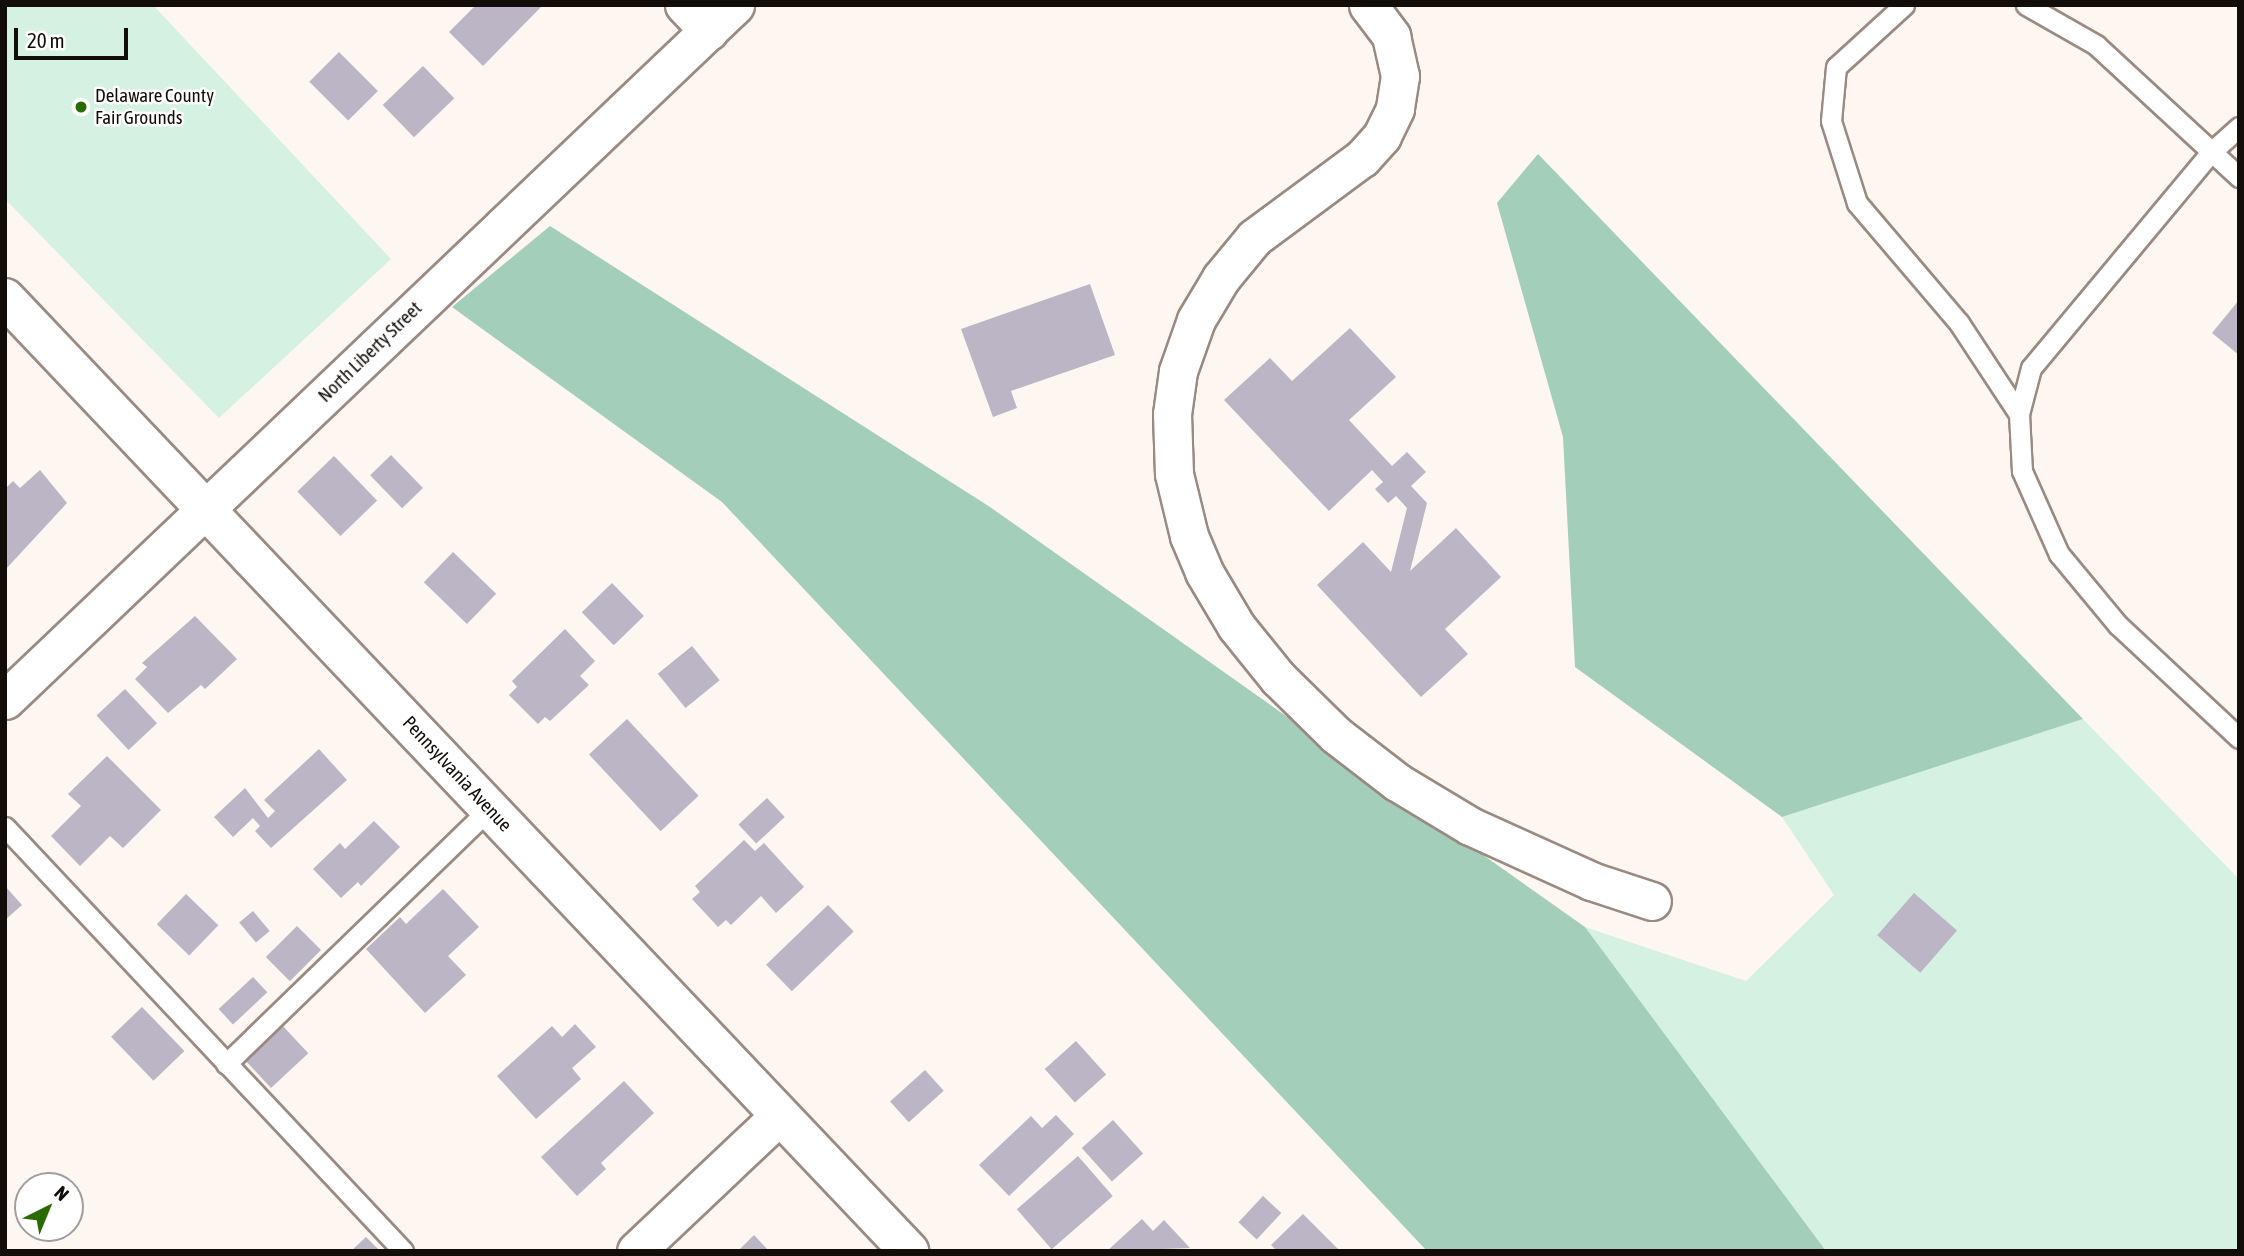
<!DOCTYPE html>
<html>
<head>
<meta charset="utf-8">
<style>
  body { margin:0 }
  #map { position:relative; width:2244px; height:1256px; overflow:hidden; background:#fdf6f1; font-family:"Asap Condensed",sans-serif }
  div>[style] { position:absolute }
  .green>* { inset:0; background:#d5f1e2 }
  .forest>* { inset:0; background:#a3ceb9 }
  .building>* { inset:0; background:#bbb5c5; transform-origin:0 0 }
  .roads { filter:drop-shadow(2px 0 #9a8a80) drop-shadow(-2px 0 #9a8a80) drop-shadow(0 2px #9a8a80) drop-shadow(0 -2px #9a8a80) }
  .lane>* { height:19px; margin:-9.5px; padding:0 9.5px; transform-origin:9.5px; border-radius:9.5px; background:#fff }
  .street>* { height:37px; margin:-18.5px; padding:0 18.5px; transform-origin:18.5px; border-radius:18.5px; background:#fff }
  .secondary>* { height:38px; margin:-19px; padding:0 19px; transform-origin:19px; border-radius:19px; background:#fff }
  .dots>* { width:19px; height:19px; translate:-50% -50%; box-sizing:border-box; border:4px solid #fff; border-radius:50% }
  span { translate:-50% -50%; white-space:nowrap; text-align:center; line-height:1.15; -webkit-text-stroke:5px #fff; paint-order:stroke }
  .poi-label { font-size:19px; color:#120d09 }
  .left { translate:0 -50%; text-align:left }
  .street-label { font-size:19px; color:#120d09 }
  .frame { position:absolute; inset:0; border:7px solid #120d09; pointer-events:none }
  .north { position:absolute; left:14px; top:1172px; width:70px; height:70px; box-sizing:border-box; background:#fff; border:2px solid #a09e9d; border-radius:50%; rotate:43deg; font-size:19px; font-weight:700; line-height:28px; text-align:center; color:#120d09 }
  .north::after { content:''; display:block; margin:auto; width:24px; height:32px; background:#296b01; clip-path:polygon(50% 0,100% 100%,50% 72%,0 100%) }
  .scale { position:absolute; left:14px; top:28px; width:114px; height:32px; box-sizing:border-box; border:4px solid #120d09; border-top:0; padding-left:9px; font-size:21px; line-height:24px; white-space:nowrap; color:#120d09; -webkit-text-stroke:5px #fff; paint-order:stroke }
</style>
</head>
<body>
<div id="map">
  <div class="green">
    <i style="clip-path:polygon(5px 5px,153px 5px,391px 259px,219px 418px,5px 199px)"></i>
    <i style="clip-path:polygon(2083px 719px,2239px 879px,2239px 1251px,1826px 1251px,1585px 927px,1746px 981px,1834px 895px,1782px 817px)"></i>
  </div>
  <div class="forest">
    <i style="clip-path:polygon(1538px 154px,2083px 719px,1782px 817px,1575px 667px,1563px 437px,1497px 203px)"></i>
    <i style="clip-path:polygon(550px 226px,990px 507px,1585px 927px,1826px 1251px,1427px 1251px,722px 502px,452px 307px)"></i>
  </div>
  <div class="building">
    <i style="clip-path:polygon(476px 5px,543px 5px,483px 66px,449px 32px)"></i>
    <i style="left:339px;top:52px;width:55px;height:42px;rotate:45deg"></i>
    <i style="left:423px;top:66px;width:45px;height:56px;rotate:46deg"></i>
    <i style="clip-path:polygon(1090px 284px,1115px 355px,1011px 391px,1017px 408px,993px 417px,961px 329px)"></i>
    <i style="clip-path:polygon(2239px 300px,2239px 355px,2212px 333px)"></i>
    <i style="clip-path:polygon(1350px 328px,1396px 377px,1349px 420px,1392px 466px,1407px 452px,1426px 472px,1411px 486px,1427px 503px,1410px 571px,1456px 528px,1501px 577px,1445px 629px,1468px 654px,1421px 697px,1317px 585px,1363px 542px,1391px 572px,1407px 508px,1396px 496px,1388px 503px,1375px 489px,1383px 482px,1372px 470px,1329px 511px,1224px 400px,1270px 358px,1292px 381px)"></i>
    <i style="left:391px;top:455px;width:46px;height:29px;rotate:46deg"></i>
    <i style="left:334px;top:456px;width:62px;height:51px;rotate:46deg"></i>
    <i style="clip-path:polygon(40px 470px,67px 503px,5px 570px,5px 489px,13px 481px,20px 488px)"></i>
    <i style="left:453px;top:552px;width:60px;height:42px;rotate:44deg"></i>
    <i style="left:612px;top:583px;width:46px;height:42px;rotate:46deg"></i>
    <i style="clip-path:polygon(195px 616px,237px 659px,205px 689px,201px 685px,168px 713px,135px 679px,147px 667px,142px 663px)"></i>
    <i style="clip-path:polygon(565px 629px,595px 661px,580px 676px,589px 685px,550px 721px,545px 717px,538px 724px,509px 695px,517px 687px,512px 681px)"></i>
    <i style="left:692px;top:646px;width:44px;height:44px;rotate:51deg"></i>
    <i style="left:125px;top:689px;width:47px;height:39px;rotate:47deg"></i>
    <i style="left:627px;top:719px;width:105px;height:52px;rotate:47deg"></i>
    <i style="clip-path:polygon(319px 749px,347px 780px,271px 848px,255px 831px,260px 826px,253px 818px,233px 837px,214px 817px,245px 788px,268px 818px,275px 811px,264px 800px)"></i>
    <i style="clip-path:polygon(107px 756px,161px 810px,123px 848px,110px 836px,80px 866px,51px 836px,81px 806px,68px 794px)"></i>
    <i style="left:767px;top:798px;width:26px;height:39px;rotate:47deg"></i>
    <i style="clip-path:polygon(374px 821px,400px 847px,361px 886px,358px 882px,341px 898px,313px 869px,340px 843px,345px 849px)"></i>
    <i style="clip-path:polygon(744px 840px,755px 851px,764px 843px,804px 887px,776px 913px,761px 896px,731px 925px,726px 920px,718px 927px,692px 899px,700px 892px,695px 886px)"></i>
    <i style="clip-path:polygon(5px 886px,22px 905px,5px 920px)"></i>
    <i style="clip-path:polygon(443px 889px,479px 927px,448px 956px,466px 975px,425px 1013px,366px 949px,400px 917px,406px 924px)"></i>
    <i style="left:1914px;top:893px;width:57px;height:56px;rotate:41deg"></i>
    <i style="left:186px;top:894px;width:45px;height:42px;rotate:44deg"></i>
    <i style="left:828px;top:905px;width:37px;height:86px;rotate:46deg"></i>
    <i style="left:253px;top:911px;width:26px;height:18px;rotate:50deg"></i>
    <i style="left:297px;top:926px;width:34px;height:44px;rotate:45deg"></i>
    <i style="left:253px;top:977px;width:21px;height:47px;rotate:47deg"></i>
    <i style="left:142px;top:1007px;width:61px;height:43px;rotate:46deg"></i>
    <i style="left:281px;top:1024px;width:40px;height:51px;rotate:47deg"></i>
    <i style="clip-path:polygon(575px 1024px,596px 1047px,572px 1068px,581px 1079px,536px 1119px,497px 1076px,552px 1026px,562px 1037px)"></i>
    <i style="left:1076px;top:1041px;width:45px;height:42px;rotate:48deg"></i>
    <i style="left:925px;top:1070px;width:28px;height:47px;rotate:48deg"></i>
    <i style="clip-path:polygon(624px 1081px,654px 1113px,601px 1163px,606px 1169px,577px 1196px,541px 1157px)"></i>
    <i style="clip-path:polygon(1056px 1115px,1074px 1134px,1009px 1196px,979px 1165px,1031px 1116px,1042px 1128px)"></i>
    <i style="left:1113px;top:1120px;width:45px;height:42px;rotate:48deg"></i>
    <i style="left:1078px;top:1156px;width:53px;height:81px;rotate:49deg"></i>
    <i style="left:1263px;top:1196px;width:25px;height:36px;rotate:43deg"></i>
    <i style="clip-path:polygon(1303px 1214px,1340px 1251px,1277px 1251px,1271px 1245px)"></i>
    <i style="clip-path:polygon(1142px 1219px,1153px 1231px,1164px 1220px,1190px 1248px,1107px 1251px)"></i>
    <i style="clip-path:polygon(754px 1235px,769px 1251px,738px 1251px)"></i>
    <i style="clip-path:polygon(366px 1237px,380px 1251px,351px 1251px)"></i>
  </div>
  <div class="roads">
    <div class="lane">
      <i style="left:1904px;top:5px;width:92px;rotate:137.6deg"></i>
      <i style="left:1836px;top:67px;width:54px;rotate:95.3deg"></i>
      <i style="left:1831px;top:121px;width:86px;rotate:72.4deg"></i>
      <i style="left:1857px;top:203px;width:157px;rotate:49.6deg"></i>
      <i style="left:1959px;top:323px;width:109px;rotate:56.6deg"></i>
      <i style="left:2026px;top:5px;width:81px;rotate:29.7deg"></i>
      <i style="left:2096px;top:45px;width:195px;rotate:42.7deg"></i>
      <i style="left:2239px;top:127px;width:38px;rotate:138deg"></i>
      <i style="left:2211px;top:152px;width:281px;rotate:129.8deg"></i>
      <i style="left:2031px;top:368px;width:48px;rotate:104.6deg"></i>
      <i style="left:2019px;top:414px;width:57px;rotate:87deg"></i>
      <i style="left:2022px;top:471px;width:91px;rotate:66deg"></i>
      <i style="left:2059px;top:554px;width:92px;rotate:50.3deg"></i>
      <i style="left:2118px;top:625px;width:166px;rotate:43deg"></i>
      <i style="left:5px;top:827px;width:582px;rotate:46.81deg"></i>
      <i style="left:226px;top:1064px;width:368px;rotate:-44.1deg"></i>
    </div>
    <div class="street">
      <i style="left:684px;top:5px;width:36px;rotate:46deg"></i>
      <i style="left:1368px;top:5px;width:39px;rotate:53deg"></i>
      <i style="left:1391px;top:36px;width:41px;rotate:77.3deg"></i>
      <i style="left:1400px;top:76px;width:33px;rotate:99deg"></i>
      <i style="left:1395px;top:109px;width:30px;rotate:116deg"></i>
      <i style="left:1382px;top:136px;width:30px;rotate:132deg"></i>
      <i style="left:1362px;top:158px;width:134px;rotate:143.5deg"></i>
      <i style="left:1254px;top:238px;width:52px;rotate:129.5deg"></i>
      <i style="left:1221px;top:278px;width:49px;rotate:120.8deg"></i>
      <i style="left:1196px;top:320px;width:54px;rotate:109.4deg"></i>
      <i style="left:1178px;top:371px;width:43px;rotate:97.9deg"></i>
      <i style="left:1172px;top:414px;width:60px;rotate:88.1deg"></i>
      <i style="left:1174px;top:474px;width:64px;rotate:76.4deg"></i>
      <i style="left:1189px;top:536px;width:39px;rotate:67deg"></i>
      <i style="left:1204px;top:572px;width:63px;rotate:59.3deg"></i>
      <i style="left:1236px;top:626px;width:67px;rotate:51.1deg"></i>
      <i style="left:1278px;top:678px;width:81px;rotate:44.5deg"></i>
      <i style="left:1336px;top:735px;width:77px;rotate:37.6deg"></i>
      <i style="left:1397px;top:782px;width:85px;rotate:31.1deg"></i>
      <i style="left:1470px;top:826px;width:133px;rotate:24.4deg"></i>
      <i style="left:1591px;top:881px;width:64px;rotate:18.2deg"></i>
      <i style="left:5px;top:700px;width:1008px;rotate:-43.59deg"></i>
      <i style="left:636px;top:1251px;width:198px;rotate:-43.4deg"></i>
    </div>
    <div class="secondary">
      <i style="left:5px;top:298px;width:1314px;rotate:46.51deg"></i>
    </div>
  </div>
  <div class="dots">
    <i style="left:81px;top:107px;background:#296b01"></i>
  </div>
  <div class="poi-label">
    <span class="left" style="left:95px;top:107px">Delaware County<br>Fair Grounds</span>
  </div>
  <div class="street-label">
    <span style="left:370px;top:352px;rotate:-44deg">North Liberty Street</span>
    <span style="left:457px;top:774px;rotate:47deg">Pennsylvania Avenue</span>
  </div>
  <div class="frame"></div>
  <div class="north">N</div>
  <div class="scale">20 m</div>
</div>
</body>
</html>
